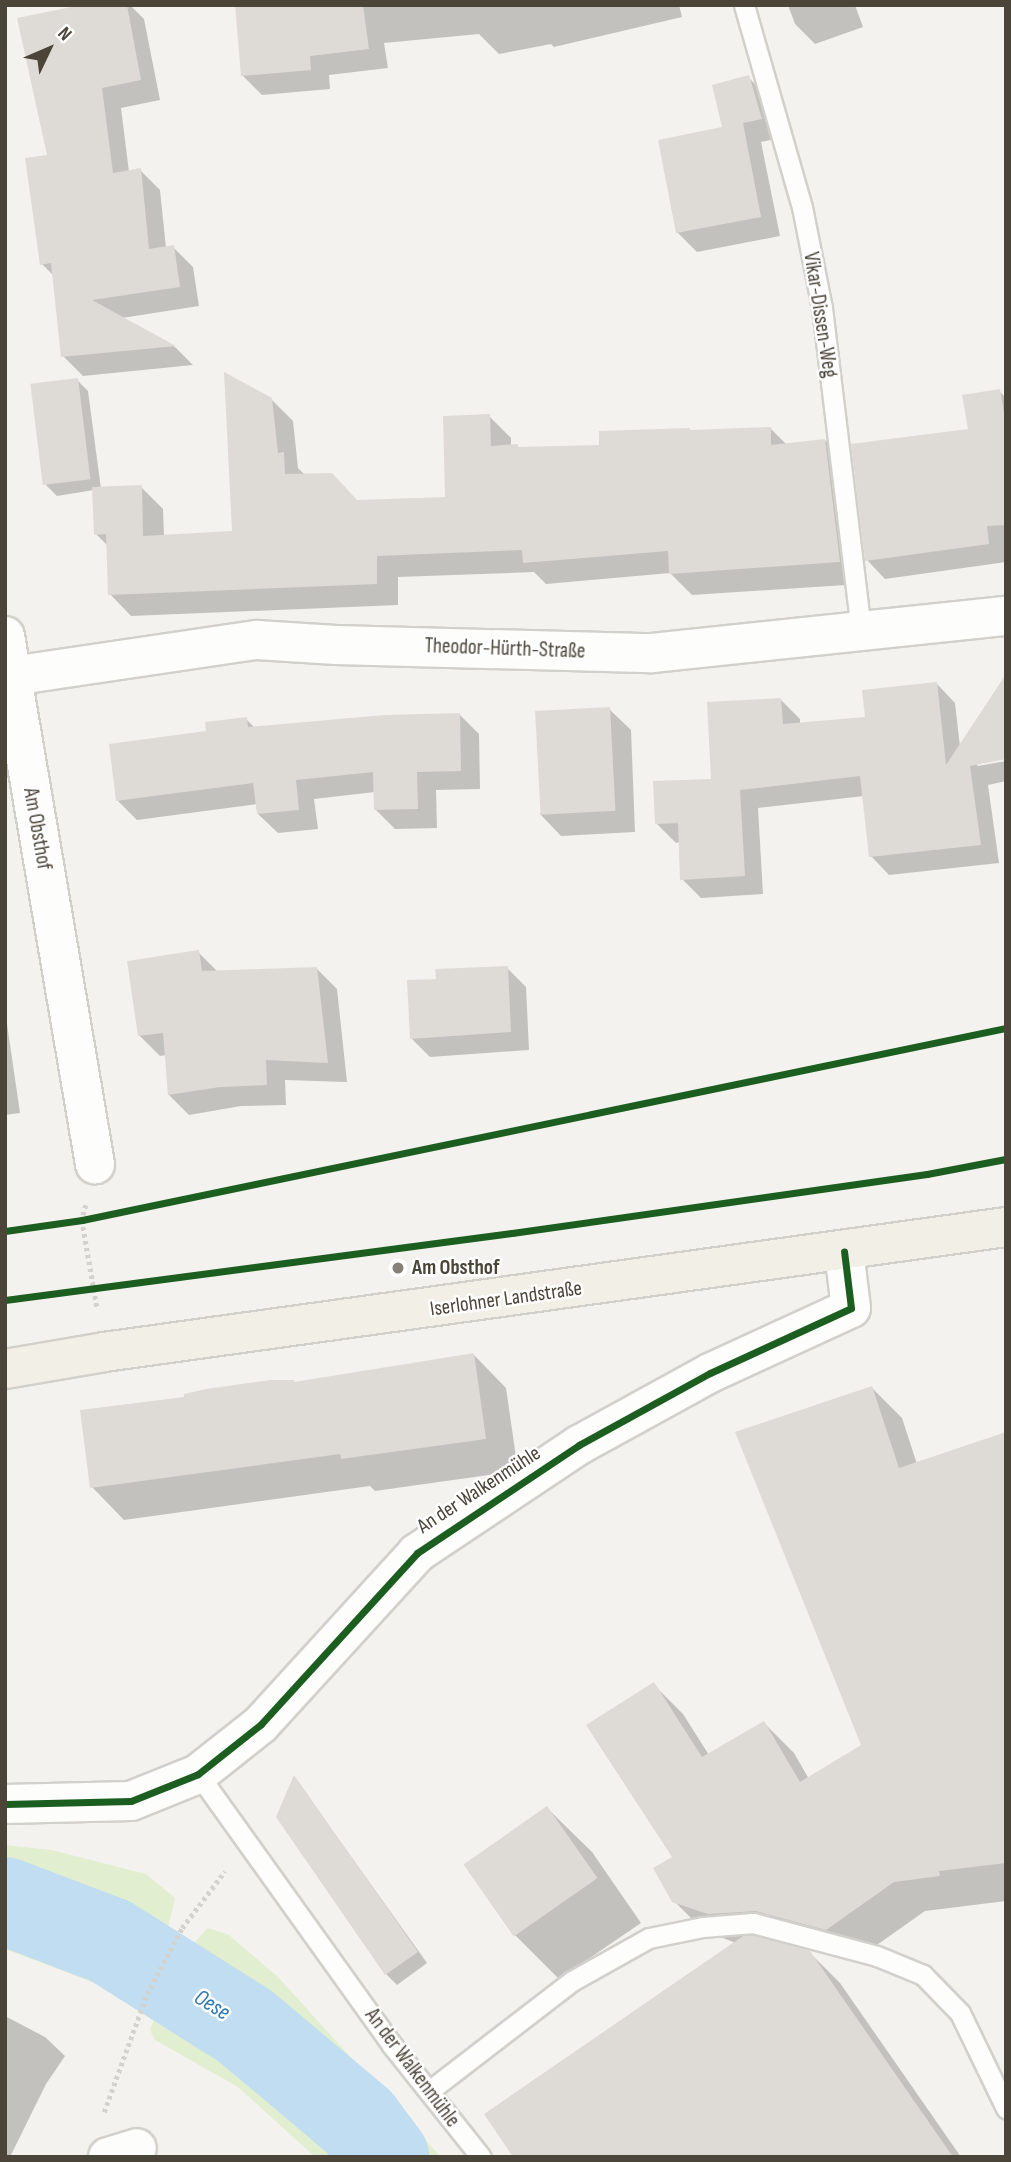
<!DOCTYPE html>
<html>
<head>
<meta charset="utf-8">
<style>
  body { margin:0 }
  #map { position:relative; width:1011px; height:2162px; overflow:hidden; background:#f4f2ee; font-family:"Sofia Sans Condensed",sans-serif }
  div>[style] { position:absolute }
  .green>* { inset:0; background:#e1eecf }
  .shadow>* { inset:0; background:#0003 }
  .river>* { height:88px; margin:-44px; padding:0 44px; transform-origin:44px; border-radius:44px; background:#c0ddf1 }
  .building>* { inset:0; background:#dedbd6; transform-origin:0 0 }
  .path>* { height:4.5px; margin-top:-2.25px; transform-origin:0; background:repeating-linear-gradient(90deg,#d3d2cc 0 3.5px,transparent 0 7px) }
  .roads { filter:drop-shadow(2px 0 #d2d0cb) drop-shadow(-2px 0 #d2d0cb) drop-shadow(0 2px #d2d0cb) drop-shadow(0 -2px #d2d0cb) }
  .lane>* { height:19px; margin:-9.5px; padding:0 9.5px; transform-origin:9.5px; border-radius:9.5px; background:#fdfdfc }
  .street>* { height:38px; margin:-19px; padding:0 19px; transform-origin:19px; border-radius:19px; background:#fdfdfc }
  .primary>* { height:38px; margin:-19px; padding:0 19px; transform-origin:19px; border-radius:19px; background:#f2efe6 }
  .cycleway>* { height:7px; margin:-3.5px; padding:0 3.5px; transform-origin:3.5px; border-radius:3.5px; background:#1b5e20 }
  .dots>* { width:19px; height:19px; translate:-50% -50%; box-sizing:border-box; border:4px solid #fff; border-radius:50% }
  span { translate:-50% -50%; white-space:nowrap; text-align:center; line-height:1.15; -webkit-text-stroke:5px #fff; paint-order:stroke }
  .street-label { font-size:21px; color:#4b4439 }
  .poi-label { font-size:21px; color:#4b4439; font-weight:700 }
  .left { translate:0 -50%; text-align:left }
  .water-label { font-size:23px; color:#2e7ab2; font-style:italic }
  .frame { position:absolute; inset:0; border:7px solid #4b4439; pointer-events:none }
  .north { position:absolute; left:14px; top:14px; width:70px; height:70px; -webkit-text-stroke:5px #fff; paint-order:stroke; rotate:46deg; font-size:19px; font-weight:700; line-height:28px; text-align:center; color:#4b4439 }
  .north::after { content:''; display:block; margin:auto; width:24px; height:32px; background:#4b4439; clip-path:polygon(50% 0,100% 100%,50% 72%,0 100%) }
</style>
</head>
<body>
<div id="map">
  <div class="green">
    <i style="clip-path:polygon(5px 1845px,51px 1850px,146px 1874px,175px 1898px,166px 1936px,129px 1996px,5px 1949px)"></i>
    <i style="clip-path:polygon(208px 1928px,229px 1935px,278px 1977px,441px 2157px,424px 2157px,367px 2091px,301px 2033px,183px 1954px)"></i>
    <i style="clip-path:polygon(163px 2008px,259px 2066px,352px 2157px,315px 2157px,238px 2087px,155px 2040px,150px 2030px,156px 2014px)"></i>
  </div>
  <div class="shadow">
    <i style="clip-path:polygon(93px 5px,130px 5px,144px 19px,160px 100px,121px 108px,129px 172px,140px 170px,160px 190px,166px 248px,173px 247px,193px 267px,199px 306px,122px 318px,175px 347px,193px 365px,83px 376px,63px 356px,54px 276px,42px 264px,49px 157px)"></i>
    <i style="clip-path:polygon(237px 5px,679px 5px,682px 17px,554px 47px,551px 44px,499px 54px,479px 34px,384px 43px,388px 68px,329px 75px,330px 89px,262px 95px,243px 76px)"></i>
    <i style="clip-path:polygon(788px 5px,855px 5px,863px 27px,815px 44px,795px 24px)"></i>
    <i style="clip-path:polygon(748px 77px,767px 96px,780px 138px,761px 142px,780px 236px,697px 252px,677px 232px)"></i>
    <i style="clip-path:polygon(77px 380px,88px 391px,101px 489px,141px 487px,163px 509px,164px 536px,234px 532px,271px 399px,293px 421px,298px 468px,305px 475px,358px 502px,447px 499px,489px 416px,511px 438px,511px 446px,520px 449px,601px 447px,690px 430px,692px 432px,770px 428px,787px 445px,825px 440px,847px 462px,861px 584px,692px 595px,670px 573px,546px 584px,534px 572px,398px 577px,398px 605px,131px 616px,110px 594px,108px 546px,96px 534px,94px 490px,57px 496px,46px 485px)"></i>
    <i style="clip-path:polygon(999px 391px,1006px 398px,1006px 562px,885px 579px,867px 560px)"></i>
    <i style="clip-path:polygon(937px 684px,955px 703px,960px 747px,978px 766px,1006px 761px,1006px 781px,988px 785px,999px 863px,889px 875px,871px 856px,864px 796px,758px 808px,763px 894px,701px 898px,682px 879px,680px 842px,676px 843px,657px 824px,713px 781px,781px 700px,800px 719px,800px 724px,867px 718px)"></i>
    <i style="clip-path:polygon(609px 709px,631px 730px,635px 832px,561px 836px,540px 814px)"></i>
    <i style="clip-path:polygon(459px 714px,479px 734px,480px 789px,436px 790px,437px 828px,395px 829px,375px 809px,375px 792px,314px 799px,318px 829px,278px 833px,258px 814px,257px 804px,137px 820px,118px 801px,208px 732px,246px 719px,255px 728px)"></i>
    <i style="clip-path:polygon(198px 952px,218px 972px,316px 968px,337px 989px,347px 1082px,285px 1080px,286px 1105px,241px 1106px,189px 1115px,169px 1095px,166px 1055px,160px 1056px,139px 1035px)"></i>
    <i style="clip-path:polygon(507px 968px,526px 987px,529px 1050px,430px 1057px,411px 1038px,438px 980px)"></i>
    <i style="clip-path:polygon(5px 1010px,20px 1113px,5px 1115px)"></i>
    <i style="clip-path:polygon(474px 1355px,506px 1388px,518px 1471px,375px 1491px,370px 1486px,124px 1520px,92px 1487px,295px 1384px)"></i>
    <i style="clip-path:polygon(872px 1388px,902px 1418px,917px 1464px,1006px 1434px,1006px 1901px,925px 1911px,857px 1959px,787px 1940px,771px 1942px,809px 1952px,840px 1983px,961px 2157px,516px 2157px,736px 1943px,704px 1931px,674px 1901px,674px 1857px,653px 1684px,683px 1714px,709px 1755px,764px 1723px,794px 1753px,809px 1779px,864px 1745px)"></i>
    <i style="clip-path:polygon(295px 1778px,427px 1963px,397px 1985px,386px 1974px,278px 1817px)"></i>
    <i style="clip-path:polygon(547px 1808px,592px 1852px,641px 1923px,559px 1979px,515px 1935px)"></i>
    <i style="clip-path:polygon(5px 2016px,45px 2037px,65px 2056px,46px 2084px,10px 2157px,5px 2157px)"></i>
  </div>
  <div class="river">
    <i style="left:5px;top:1901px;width:112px;rotate:20.9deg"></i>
    <i style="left:110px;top:1941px;width:160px;rotate:32.2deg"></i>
    <i style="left:245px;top:2026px;width:149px;rotate:40.1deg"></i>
    <i style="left:359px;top:2122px;width:44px;rotate:53.4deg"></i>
  </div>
  <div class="building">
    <i style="clip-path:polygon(81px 5px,127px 5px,141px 80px,102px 88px,113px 173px,141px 168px,149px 249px,174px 245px,180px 287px,92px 300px,176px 346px,61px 357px,51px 263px,40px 265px,25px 158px,47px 155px,17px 18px)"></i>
    <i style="clip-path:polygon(235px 5px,363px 5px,369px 49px,310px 56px,311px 70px,241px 76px)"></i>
    <i style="clip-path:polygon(749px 75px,762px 119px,743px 123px,761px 217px,676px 233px,658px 140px,722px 127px,712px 85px)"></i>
    <i style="clip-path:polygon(224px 372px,272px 398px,278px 453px,284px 452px,285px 474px,332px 473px,357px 500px,445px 497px,443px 416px,490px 414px,491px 446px,518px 444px,518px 447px,599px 445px,599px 431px,690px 428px,690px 430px,771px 427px,771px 445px,825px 439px,840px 562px,669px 574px,668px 551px,523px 563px,522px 550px,377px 556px,377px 584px,108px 595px,106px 534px,94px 535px,92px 487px,142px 485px,143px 536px,232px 531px)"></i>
    <i style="left:78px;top:378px;width:102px;height:48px;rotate:83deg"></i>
    <i style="clip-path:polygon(1000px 389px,1006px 424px,1006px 525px,987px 526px,989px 544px,865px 561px,851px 444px,968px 429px,962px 395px)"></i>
    <i style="clip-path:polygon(1006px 674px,1006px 759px,970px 766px,981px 845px,869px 857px,860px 776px,740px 790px,745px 876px,680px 880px,678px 823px,655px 824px,653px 781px,711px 779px,707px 702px,781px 698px,783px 724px,865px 717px,862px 690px,937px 682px,946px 765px)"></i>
    <i style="left:610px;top:707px;width:104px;height:75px;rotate:87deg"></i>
    <i style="clip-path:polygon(460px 713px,461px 771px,417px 772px,418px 809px,374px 810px,373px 772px,296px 780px,299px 810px,257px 814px,253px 783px,116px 801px,109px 744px,206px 731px,205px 722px,247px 717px,248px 727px,385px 715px)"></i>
    <i style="clip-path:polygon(199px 950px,202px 971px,317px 967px,328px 1063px,266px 1060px,267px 1085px,220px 1087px,168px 1095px,163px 1033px,138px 1036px,127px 961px)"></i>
    <i style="clip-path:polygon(508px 966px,511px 1032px,410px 1039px,407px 980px,436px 979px,435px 969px)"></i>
    <i style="clip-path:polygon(474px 1353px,486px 1439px,341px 1459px,340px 1454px,90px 1488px,80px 1410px,184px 1397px,184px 1394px,206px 1389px,271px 1380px,294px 1380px,294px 1382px)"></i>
    <i style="clip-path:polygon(872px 1386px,899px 1468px,1006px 1432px,1006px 1863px,939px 1871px,940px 1876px,894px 1882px,826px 1930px,756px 1911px,708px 1914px,672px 1902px,653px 1868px,672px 1857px,586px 1725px,654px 1682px,702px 1757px,764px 1721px,800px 1782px,861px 1745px,735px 1432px)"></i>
    <i style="clip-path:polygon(294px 1775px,418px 1952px,385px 1975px,276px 1817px)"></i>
    <i style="left:547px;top:1806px;width:88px;height:102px;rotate:55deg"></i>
    <i style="clip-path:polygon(752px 1935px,810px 1951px,953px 2157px,513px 2157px,484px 2114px,743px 1936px)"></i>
  </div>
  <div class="path">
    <i style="left:86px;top:1205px;width:16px;rotate:105deg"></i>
    <i style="left:82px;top:1220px;width:88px;rotate:80.2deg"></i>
    <i style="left:104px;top:2112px;width:126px;rotate:-70deg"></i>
    <i style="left:147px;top:1994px;width:75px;rotate:-62.1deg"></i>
    <i style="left:182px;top:1928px;width:71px;rotate:-53deg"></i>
  </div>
  <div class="roads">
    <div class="lane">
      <i style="left:744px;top:5px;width:210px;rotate:74deg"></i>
      <i style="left:802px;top:207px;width:103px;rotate:78.8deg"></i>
      <i style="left:822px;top:308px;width:325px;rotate:83.1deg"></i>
      <i style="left:198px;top:1774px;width:332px;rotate:54.4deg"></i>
      <i style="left:391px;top:2044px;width:144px;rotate:51.5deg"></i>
      <i style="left:429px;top:2091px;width:180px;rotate:-37.6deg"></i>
      <i style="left:572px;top:1981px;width:88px;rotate:-29.2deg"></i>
      <i style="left:649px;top:1938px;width:55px;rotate:-11.5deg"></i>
      <i style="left:703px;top:1927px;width:50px;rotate:-4.6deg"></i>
      <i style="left:753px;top:1923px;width:128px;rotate:14.9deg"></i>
      <i style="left:877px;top:1956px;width:50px;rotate:22.4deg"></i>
      <i style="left:923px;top:1975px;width:53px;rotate:45.8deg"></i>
      <i style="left:960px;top:2013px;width:106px;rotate:64.2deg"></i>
    </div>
    <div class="street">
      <i style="left:5px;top:636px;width:536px;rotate:80.33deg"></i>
      <i style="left:5px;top:677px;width:255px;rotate:-8.4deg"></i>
      <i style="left:257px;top:640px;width:79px;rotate:3.6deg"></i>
      <i style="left:336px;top:645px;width:316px;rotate:1.5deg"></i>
      <i style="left:652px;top:653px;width:356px;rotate:-6deg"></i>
      <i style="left:5px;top:1804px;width:126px;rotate:-1.4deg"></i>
      <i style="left:131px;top:1801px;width:72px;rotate:-21.9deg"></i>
      <i style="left:198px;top:1774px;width:80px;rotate:-38.4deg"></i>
      <i style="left:261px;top:1724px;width:231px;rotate:-47.6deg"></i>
      <i style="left:417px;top:1553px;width:195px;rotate:-33.7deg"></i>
      <i style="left:579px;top:1445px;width:149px;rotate:-28.8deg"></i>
      <i style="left:710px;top:1373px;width:155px;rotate:-24.7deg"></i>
      <i style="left:851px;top:1308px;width:57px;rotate:-97deg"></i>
      <i style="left:108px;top:2157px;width:30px;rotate:-17deg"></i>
    </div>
    <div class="primary">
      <i style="left:5px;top:1369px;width:100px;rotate:-9.7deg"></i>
      <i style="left:104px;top:1352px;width:911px;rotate:-7.89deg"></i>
    </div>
  </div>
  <div class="cycleway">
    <i style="left:5px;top:1231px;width:78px;rotate:-8.1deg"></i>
    <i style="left:82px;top:1220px;width:944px;rotate:-11.74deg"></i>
    <i style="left:5px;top:1300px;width:511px;rotate:-7.53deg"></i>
    <i style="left:512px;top:1233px;width:419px;rotate:-8.1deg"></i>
    <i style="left:927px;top:1174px;width:80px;rotate:-10.8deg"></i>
    <i style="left:5px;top:1804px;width:126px;rotate:-1.4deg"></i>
    <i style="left:131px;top:1801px;width:72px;rotate:-21.9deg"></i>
    <i style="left:198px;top:1774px;width:80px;rotate:-38.4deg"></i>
    <i style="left:261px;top:1724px;width:231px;rotate:-47.6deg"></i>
    <i style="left:417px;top:1553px;width:195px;rotate:-33.7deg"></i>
    <i style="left:579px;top:1445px;width:149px;rotate:-28.8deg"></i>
    <i style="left:710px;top:1373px;width:155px;rotate:-24.7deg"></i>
    <i style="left:851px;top:1308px;width:57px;rotate:-97deg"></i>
  </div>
  <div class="dots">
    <i style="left:398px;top:1268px;background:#868178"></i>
  </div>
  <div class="street-label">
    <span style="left:820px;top:315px;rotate:81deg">Vikar-Dissen-Weg</span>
    <span style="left:505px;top:649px;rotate:2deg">Theodor-Hürth-Straße</span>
    <span style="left:37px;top:829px;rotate:80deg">Am Obsthof</span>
    <span style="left:506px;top:1299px;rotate:-8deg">Iserlohner Landstraße</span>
    <span style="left:479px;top:1490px;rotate:-33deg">An der Walkenmühle</span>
    <span style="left:412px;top:2068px;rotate:53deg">An der Walkenmühle</span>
  </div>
  <div class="poi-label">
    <span class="left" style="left:412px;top:1268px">Am Obsthof</span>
  </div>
  <div class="water-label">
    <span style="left:212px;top:2005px;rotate:32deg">Oese</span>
  </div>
  <div class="frame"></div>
  <div class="north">N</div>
</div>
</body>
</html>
